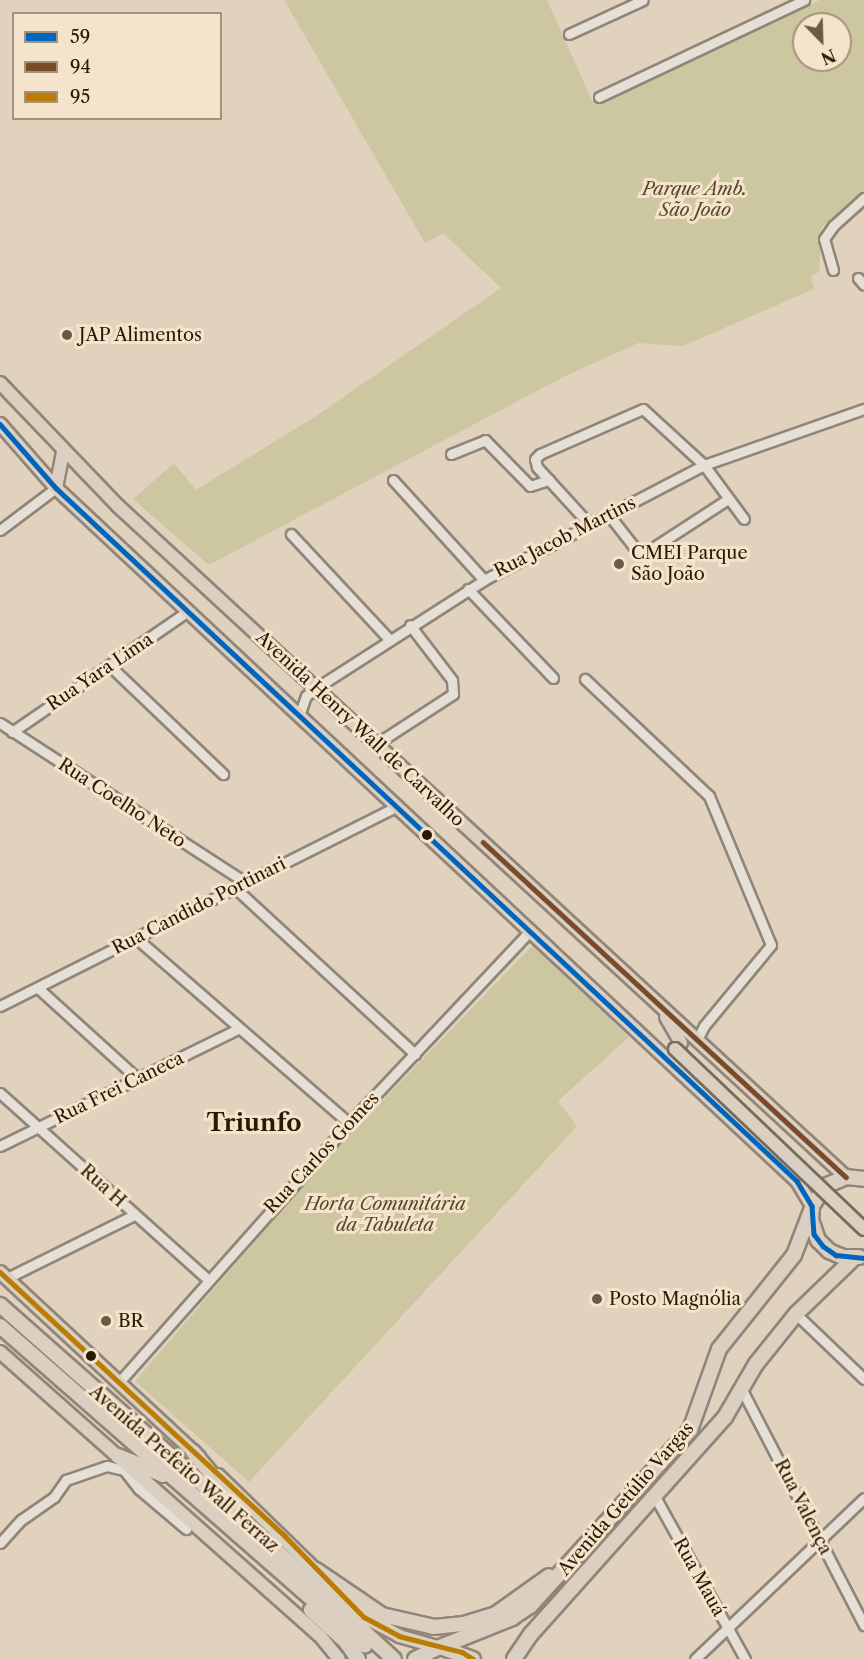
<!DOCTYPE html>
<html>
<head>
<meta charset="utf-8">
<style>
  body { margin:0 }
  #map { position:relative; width:864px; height:1659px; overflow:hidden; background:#e1d2be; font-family:"Libre Caslon Text",serif }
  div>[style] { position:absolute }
  .green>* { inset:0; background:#ccc6a1 }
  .roads { filter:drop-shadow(2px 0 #908578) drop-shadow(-2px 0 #908578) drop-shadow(0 2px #908578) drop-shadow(0 -2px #908578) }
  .minor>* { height:9px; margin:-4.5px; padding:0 4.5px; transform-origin:4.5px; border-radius:4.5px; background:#e6dfd5 }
  .major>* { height:12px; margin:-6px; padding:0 6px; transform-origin:6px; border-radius:6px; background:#dacfc1 }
  .highway>* { height:14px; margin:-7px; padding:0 7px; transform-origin:7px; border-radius:7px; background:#dacfc1 }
  .bridges { filter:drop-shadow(2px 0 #766c5e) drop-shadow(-2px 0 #766c5e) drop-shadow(0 2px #766c5e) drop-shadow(0 -2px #766c5e) }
  .major-bridge>* { height:12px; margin:-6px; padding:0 6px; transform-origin:6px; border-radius:6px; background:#dacfc1 }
  .bus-1>* { height:4.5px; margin:-2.25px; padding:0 2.25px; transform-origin:2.25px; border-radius:2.25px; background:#0065bd }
  .bus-2>* { height:4.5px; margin:-2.25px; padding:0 2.25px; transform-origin:2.25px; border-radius:2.25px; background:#7a4b2a }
  .bus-3>* { height:4.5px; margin:-2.25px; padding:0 2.25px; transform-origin:2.25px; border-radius:2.25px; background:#ba7c01 }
  .dots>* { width:16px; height:16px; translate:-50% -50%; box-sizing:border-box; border:3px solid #f5e4cb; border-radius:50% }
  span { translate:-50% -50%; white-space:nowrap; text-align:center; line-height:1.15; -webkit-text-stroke:6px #f5e4cb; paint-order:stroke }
  .park-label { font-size:18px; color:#564a2c; font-style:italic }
  .poi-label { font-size:18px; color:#2a1904 }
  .left { translate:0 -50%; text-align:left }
  .street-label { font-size:18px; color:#2a1904 }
  .district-label { font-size:24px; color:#2a1904; font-weight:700 }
  .legend { position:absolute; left:12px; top:12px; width:210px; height:108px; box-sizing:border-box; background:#f5e4cb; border:2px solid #a4937b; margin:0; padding:8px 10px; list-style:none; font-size:18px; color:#2a1904 }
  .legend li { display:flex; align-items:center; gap:12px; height:30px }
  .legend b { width:30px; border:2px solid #a4937b }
  .north { position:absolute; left:792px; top:12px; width:60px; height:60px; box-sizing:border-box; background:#f5e4cb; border:2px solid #a4937b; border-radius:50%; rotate:157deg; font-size:16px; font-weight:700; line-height:24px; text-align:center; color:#2a1904 }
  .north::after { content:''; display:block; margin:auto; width:21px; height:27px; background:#6a5a45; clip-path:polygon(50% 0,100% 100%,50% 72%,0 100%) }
</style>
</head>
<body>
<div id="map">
  <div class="green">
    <i style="clip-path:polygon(evenodd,284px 0,547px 0,594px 105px,820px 0,864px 0,864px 191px,821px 228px,819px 272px,811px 276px,814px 289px,683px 346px,638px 343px,563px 377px,209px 565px,133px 499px,174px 463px,196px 490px,316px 416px,501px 288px,443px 233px,425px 243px,284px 0,804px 24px,840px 24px,840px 60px,804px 60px,804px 24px)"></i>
    <i style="clip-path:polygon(535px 943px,629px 1037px,558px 1101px,577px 1126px,249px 1482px,135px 1381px,324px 1161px)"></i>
  </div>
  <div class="roads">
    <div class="minor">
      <i style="left:569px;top:34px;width:81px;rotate:-24.7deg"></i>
      <i style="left:599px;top:97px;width:227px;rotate:-25.3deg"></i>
      <i style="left:833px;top:270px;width:32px;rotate:-106deg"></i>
      <i style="left:824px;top:239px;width:16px;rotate:-55deg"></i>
      <i style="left:833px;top:226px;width:42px;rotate:-42.1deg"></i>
      <i style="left:858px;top:278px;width:9px;rotate:49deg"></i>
      <i style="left:451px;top:454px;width:37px;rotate:-22deg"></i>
      <i style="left:485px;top:440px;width:64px;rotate:45.6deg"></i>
      <i style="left:530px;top:486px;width:20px;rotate:-18deg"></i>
      <i style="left:393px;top:480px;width:135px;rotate:47.7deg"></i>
      <i style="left:609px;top:515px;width:41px;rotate:52deg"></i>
      <i style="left:634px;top:547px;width:13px;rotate:29deg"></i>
      <i style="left:645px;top:553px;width:99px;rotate:-33deg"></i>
      <i style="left:589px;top:524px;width:77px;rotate:-132.4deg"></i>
      <i style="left:537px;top:467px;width:8px;rotate:-104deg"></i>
      <i style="left:535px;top:459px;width:7px;rotate:-45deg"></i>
      <i style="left:540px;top:454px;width:112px;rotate:-23.6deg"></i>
      <i style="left:643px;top:409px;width:83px;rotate:42.6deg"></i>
      <i style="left:704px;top:465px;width:67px;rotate:53.5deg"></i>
      <i style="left:0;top:530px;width:70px;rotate:-36.9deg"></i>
      <i style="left:291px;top:534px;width:144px;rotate:47deg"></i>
      <i style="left:468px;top:589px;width:123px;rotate:46.3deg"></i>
      <i style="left:109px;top:665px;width:158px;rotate:43.7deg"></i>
      <i style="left:585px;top:679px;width:170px;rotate:43.3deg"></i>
      <i style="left:709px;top:796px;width:161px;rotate:67.4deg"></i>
      <i style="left:771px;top:945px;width:105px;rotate:129.6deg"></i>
      <i style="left:704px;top:1026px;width:16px;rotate:117deg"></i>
      <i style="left:299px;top:716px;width:21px;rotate:-71deg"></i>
      <i style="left:306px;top:696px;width:13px;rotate:-39deg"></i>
      <i style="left:316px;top:688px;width:200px;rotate:-32.7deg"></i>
      <i style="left:484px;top:580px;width:248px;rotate:-27.6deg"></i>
      <i style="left:704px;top:465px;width:170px;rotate:-19.3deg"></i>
      <i style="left:0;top:723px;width:292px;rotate:33deg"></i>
      <i style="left:12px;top:732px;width:214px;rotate:-34.5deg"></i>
      <i style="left:376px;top:744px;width:92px;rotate:-33deg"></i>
      <i style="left:453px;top:694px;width:14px;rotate:-94deg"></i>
      <i style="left:452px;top:680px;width:69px;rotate:-127.4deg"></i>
      <i style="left:235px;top:888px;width:245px;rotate:42.7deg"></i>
      <i style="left:136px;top:938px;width:282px;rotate:41deg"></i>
      <i style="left:38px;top:988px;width:135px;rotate:42.3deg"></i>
      <i style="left:0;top:1006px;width:445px;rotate:-26.7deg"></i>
      <i style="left:0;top:1093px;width:278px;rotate:41.9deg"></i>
      <i style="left:0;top:1146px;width:265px;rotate:-26.2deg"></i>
      <i style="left:7px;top:1278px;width:142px;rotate:-26.4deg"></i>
      <i style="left:796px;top:1314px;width:94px;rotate:43.7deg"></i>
      <i style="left:120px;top:1381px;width:345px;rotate:-48.4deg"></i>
      <i style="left:349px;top:1123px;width:265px;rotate:-46.7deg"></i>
      <i style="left:742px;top:1390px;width:265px;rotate:62.6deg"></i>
      <i style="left:654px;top:1495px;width:188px;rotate:61deg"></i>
      <i style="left:0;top:1543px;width:31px;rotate:-48deg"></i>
      <i style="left:21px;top:1520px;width:40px;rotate:-34.9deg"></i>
      <i style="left:54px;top:1497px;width:21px;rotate:-55deg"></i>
      <i style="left:66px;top:1480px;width:43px;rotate:-18.9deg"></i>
      <i style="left:107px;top:1466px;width:17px;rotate:13deg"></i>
      <i style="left:124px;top:1470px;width:24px;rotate:52deg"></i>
      <i style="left:139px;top:1489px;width:62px;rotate:40.4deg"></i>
      <i style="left:695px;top:1659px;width:233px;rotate:-43.6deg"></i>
    </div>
    <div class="major">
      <i style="left:0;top:383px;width:170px;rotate:46.2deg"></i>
      <i style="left:118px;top:506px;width:990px;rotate:42.67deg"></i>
      <i style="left:0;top:424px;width:85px;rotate:48.8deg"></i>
      <i style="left:56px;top:488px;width:1015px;rotate:43.08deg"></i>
      <i style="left:797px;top:1181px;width:29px;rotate:59deg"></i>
      <i style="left:56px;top:488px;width:38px;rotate:-79deg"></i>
      <i style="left:666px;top:1017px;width:30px;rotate:60deg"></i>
      <i style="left:0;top:1272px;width:272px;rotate:42.9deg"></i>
      <i style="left:0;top:1352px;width:429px;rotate:41.6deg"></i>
      <i style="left:321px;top:1637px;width:28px;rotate:51deg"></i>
      <i style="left:218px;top:1475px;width:204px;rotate:44.2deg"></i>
      <i style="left:364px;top:1617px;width:40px;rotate:28deg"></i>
      <i style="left:399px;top:1636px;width:40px;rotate:16deg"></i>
    </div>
    <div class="highway">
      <i style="left:859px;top:1257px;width:16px;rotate:180deg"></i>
      <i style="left:843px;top:1257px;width:15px;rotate:-157deg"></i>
      <i style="left:829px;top:1251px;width:16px;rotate:-135deg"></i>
      <i style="left:818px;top:1240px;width:21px;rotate:-109deg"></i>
      <i style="left:811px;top:1220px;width:14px;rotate:-86deg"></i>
      <i style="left:812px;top:1206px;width:24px;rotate:-57deg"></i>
      <i style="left:825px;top:1186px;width:23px;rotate:-23deg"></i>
      <i style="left:846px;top:1177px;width:18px;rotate:6deg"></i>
      <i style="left:0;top:1305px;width:322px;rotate:41.5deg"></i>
      <i style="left:241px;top:1518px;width:208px;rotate:42.7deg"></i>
      <i style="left:0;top:1326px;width:485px;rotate:41.2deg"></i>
      <i style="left:193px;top:1452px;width:70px;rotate:50.2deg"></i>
      <i style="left:118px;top:1456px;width:49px;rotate:22.9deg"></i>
      <i style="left:316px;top:1570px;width:80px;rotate:34.3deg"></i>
      <i style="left:382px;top:1615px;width:53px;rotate:13deg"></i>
      <i style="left:434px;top:1627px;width:30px;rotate:-6deg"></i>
      <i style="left:464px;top:1624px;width:34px;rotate:-17deg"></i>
      <i style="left:496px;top:1614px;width:65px;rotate:-35.6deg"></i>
      <i style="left:311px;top:1610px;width:47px;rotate:42.4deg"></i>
      <i style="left:346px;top:1642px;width:21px;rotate:55deg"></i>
      <i style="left:440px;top:1647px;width:78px;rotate:-21.9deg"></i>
      <i style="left:512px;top:1618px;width:22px;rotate:-34deg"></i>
      <i style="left:530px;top:1606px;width:238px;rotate:-47.7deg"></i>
      <i style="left:690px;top:1430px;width:86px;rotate:-70.3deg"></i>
      <i style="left:719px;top:1349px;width:120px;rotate:-51.4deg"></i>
      <i style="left:794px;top:1255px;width:50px;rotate:-69deg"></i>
      <i style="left:415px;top:1659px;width:28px;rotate:-26deg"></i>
      <i style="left:440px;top:1647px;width:35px;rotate:20deg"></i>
      <i style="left:514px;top:1659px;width:30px;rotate:-56deg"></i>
      <i style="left:531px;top:1634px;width:291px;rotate:-48.2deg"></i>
      <i style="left:725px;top:1417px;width:61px;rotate:-59.7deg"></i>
      <i style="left:756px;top:1364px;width:64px;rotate:-51.3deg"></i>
      <i style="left:796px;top:1314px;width:82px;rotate:-44deg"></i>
    </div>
  </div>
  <div class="bridges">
    <div class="major-bridge">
      <i style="left:675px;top:1049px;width:261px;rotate:43.6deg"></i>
    </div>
  </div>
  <div class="bus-1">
    <i style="left:0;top:424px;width:85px;rotate:48.8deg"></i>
    <i style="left:56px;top:488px;width:1015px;rotate:43.08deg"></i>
    <i style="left:797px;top:1181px;width:29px;rotate:59deg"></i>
    <i style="left:812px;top:1206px;width:28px;rotate:86deg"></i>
    <i style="left:814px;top:1234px;width:15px;rotate:53deg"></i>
    <i style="left:823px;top:1246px;width:16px;rotate:35deg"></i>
    <i style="left:836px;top:1255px;width:28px;rotate:6deg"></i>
  </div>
  <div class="bus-2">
    <i style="left:483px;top:842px;width:494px;rotate:42.7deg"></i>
  </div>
  <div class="bus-3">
    <i style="left:0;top:1272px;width:388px;rotate:42.8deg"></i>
    <i style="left:285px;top:1536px;width:113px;rotate:45.7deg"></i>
    <i style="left:364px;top:1617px;width:40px;rotate:28deg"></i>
    <i style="left:399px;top:1636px;width:65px;rotate:14.3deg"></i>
    <i style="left:462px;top:1652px;width:13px;rotate:32deg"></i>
  </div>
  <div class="dots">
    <i style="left:67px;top:335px;background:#6a5a45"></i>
    <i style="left:619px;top:564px;background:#6a5a45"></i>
    <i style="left:427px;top:835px;background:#2a1904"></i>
    <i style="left:597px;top:1299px;background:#6a5a45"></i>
    <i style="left:106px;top:1321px;background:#6a5a45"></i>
    <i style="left:91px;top:1356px;background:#2a1904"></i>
  </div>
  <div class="park-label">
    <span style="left:695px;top:200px">Parque Amb.<br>São João</span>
    <span style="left:385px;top:1215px">Horta Comunitária<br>da Tabuleta</span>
  </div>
  <div class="poi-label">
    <span class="left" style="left:79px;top:335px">JAP Alimentos</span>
    <span class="left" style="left:631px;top:564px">CMEI Parque<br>São João</span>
    <span class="left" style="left:609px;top:1299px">Posto Magnólia</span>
    <span class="left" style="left:118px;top:1321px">BR</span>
  </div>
  <div class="street-label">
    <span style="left:565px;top:537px;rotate:-27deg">Rua Jacob Martins</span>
    <span style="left:100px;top:672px;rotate:-34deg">Rua Yara Lima</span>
    <span style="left:360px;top:729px;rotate:43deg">Avenida Henry Wall de Carvalho</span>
    <span style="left:122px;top:803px;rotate:33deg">Rua Coelho Neto</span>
    <span style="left:199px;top:906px;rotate:-27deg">Rua Candido Portinari</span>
    <span style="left:119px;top:1088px;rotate:-26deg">Rua Frei Caneca</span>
    <span style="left:322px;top:1153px;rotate:-47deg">Rua Carlos Gomes</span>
    <span style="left:103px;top:1186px;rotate:42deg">Rua H</span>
    <span style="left:184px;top:1469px;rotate:41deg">Avenida Prefeito Wall Ferraz</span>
    <span style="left:626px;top:1499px;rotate:-49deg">Avenida Getúlio Vargas</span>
    <span style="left:803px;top:1507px;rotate:63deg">Rua Valença</span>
    <span style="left:699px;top:1577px;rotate:61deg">Rua Mauá</span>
  </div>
  <div class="district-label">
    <span style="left:254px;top:1123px">Triunfo</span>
  </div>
  <ul class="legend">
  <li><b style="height:8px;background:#0065bd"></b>59</li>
  <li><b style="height:8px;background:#7a4b2a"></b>94</li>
  <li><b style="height:8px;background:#ba7c01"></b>95</li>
  </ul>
  <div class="north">N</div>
</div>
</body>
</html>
